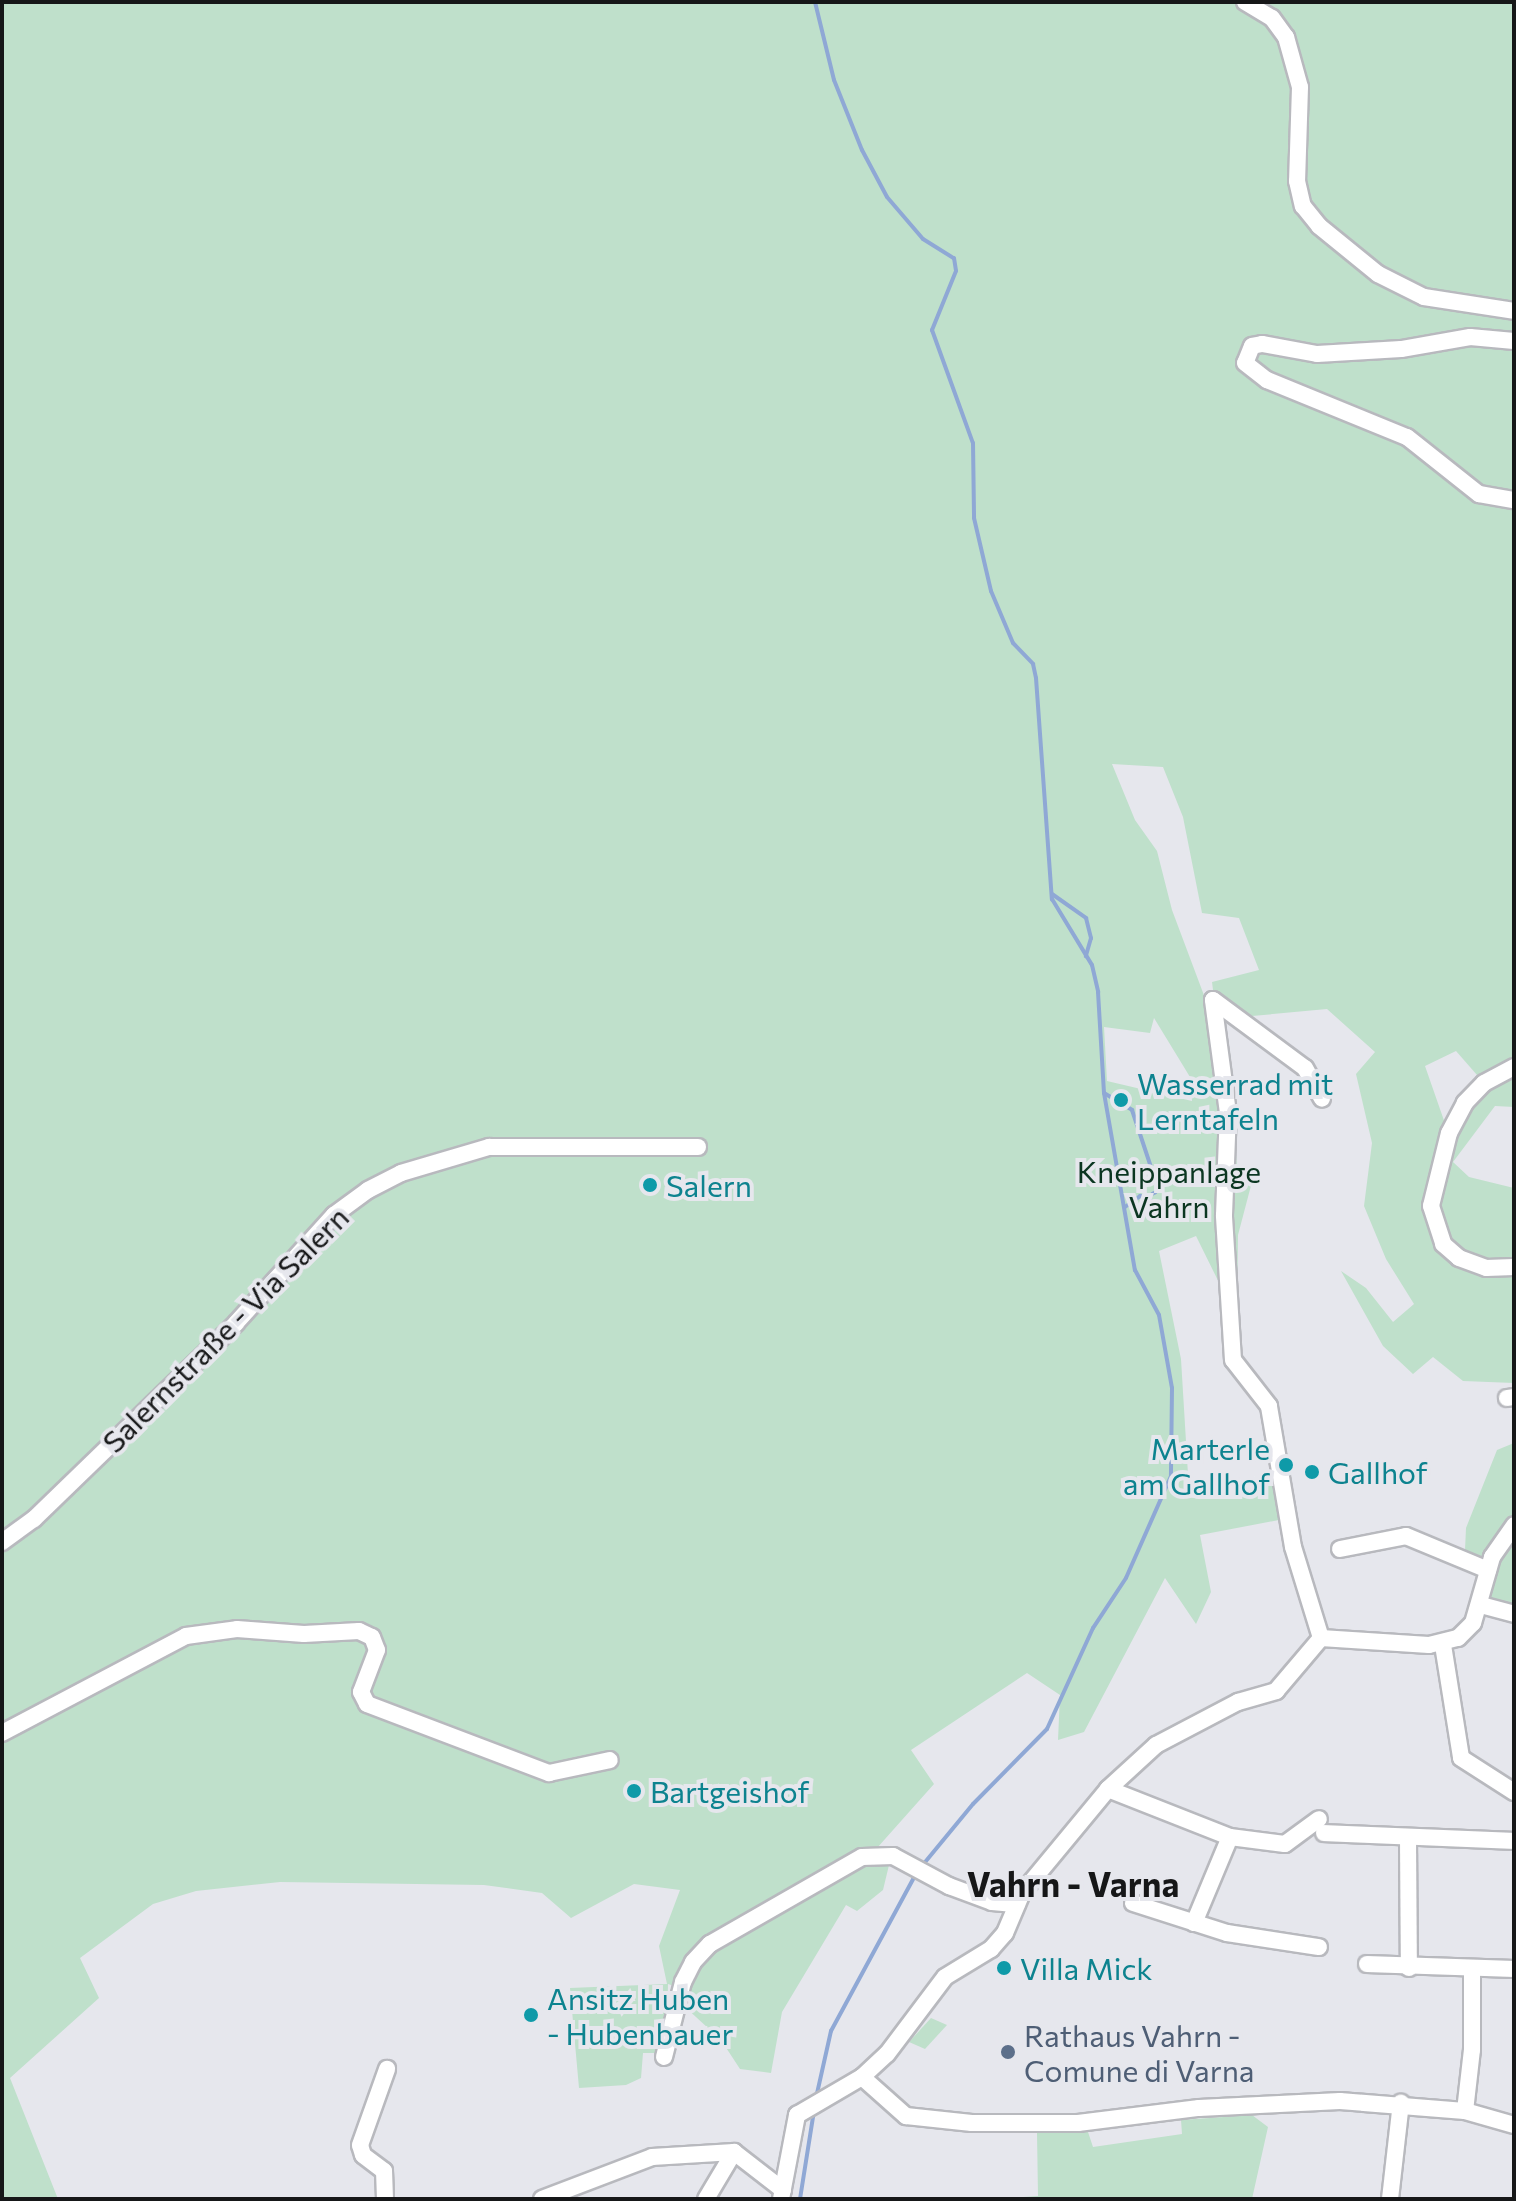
<!DOCTYPE html>
<html>
<head>
<meta charset="utf-8">
<style>
  body { margin:0 }
  #map { position:relative; width:1516px; height:2201px; overflow:hidden; background:#e6e7ed; font-family:Commissioner,sans-serif }
  div>[style] { position:absolute }
  .green>* { inset:0; background:#bfe0cb }
  .stream>* { height:4px; margin:-2px; padding:0 2px; transform-origin:2px; border-radius:2px; background:#8fa8d5 }
  .roads { filter:drop-shadow(2px 0 #b8b9be) drop-shadow(-2px 0 #b8b9be) drop-shadow(0 2px #b8b9be) drop-shadow(0 -2px #b8b9be) }
  .minor>* { height:16px; margin:-8px; padding:0 8px; transform-origin:8px; border-radius:8px; background:#fff }
  .dots>* { width:22px; height:22px; translate:-50% -50%; box-sizing:border-box; border:4px solid #e6e7ed; border-radius:50% }
  span { translate:-50% -50%; white-space:nowrap; text-align:center; line-height:1.15; -webkit-text-stroke:8px #e6e7ed; paint-order:stroke }
  .culture-label { font-size:30px; color:#0d838f }
  .left { translate:0 -50%; text-align:left }
  .right { translate:-100% -50%; text-align:right }
  .park-label { font-size:30px; color:#0b3621 }
  .street-label { font-size:30px; color:#161718 }
  .service-label { font-size:30px; color:#4e5e75 }
  .quarter-label { font-size:34px; color:#161718; font-weight:700 }
  .frame { position:absolute; inset:0; border:4px solid #161718; pointer-events:none }
</style>
</head>
<body>
<div id="map">
  <div class="green">
    <i style="clip-path:polygon(evenodd,2px 2px,1514px 2px,1514px 1107px,1495px 1106px,1453px 1162px,1469px 1177px,1514px 1188px,1514px 1383px,1463px 1381px,1433px 1357px,1413px 1374px,1383px 1346px,1341px 1271px,1366px 1288px,1393px 1322px,1414px 1304px,1386px 1259px,1364px 1206px,1372px 1143px,1356px 1074px,1375px 1052px,1327px 1009px,1252px 1016px,1213px 990px,1212px 982px,1259px 970px,1239px 918px,1202px 913px,1183px 817px,1163px 767px,1112px 764px,1135px 820px,1157px 851px,1172px 910px,1205px 998px,1231px 1089px,1238px 1179px,1253px 1178px,1238px 1235px,1237px 1319px,1196px 1236px,1159px 1251px,1181px 1359px,1189px 1491px,1191px 1496px,1248px 1494px,1252px 1485px,1273px 1483px,1284px 1519px,1200px 1535px,1211px 1592px,1196px 1624px,1165px 1578px,1084px 1732px,1058px 1740px,1060px 1695px,1027px 1673px,911px 1750px,934px 1784px,869px 1857px,890px 1861px,883px 1890px,857px 1911px,846px 1905px,782px 2012px,771px 2073px,740px 2069px,721px 2040px,684px 2006px,686px 1990px,668px 1984px,667px 2023px,657px 2035px,657px 2053px,643px 2053px,641px 2078px,626px 2085px,579px 2088px,570px 1988px,667px 1984px,659px 1946px,680px 1890px,634px 1884px,571px 1918px,542px 1893px,484px 1885px,280px 1882px,196px 1891px,153px 1904px,80px 1958px,99px 1998px,10px 2078px,58px 2199px,2px 2199px,2px 2px,1154px 1018px,1190px 1077px,1192px 1101px,1107px 1081px,1104px 1027px,1150px 1033px,1154px 1018px,2px 2px,1456px 1051px,1484px 1083px,1448px 1132px,1425px 1066px,1456px 1051px)"></i>
    <i style="clip-path:polygon(1514px 1443px,1514px 1614px,1481px 1605px,1488px 1570px,1465px 1550px,1466px 1528px,1497px 1450px)"></i>
    <i style="clip-path:polygon(931px 2018px,947px 2025px,925px 2049px,909px 2042px)"></i>
    <i style="clip-path:polygon(1252px 2115px,1268px 2127px,1252px 2199px,996px 2199px,1038px 2196px,1037px 2133px,1088px 2132px,1093px 2147px,1182px 2134px,1181px 2120px)"></i>
  </div>
  <div class="stream">
    <i style="left:815px;top:2px;width:80px;rotate:76.3deg"></i>
    <i style="left:834px;top:80px;width:75px;rotate:68.2deg"></i>
    <i style="left:862px;top:150px;width:53px;rotate:62deg"></i>
    <i style="left:887px;top:197px;width:55px;rotate:49.4deg"></i>
    <i style="left:923px;top:239px;width:36px;rotate:32deg"></i>
    <i style="left:954px;top:258px;width:13px;rotate:81deg"></i>
    <i style="left:956px;top:271px;width:64px;rotate:112.1deg"></i>
    <i style="left:932px;top:330px;width:120px;rotate:70.1deg"></i>
    <i style="left:973px;top:443px;width:75px;rotate:89.2deg"></i>
    <i style="left:974px;top:518px;width:75px;rotate:76.9deg"></i>
    <i style="left:991px;top:591px;width:56px;rotate:67.1deg"></i>
    <i style="left:1013px;top:643px;width:29px;rotate:46deg"></i>
    <i style="left:1033px;top:664px;width:14px;rotate:78deg"></i>
    <i style="left:1036px;top:678px;width:222px;rotate:85.9deg"></i>
    <i style="left:1052px;top:899px;width:77px;rotate:58.8deg"></i>
    <i style="left:1092px;top:965px;width:28px;rotate:77deg"></i>
    <i style="left:1098px;top:992px;width:101px;rotate:86.6deg"></i>
    <i style="left:1104px;top:1093px;width:180px;rotate:80.1deg"></i>
    <i style="left:1135px;top:1270px;width:51px;rotate:61.9deg"></i>
    <i style="left:1159px;top:1315px;width:74px;rotate:79.9deg"></i>
    <i style="left:1172px;top:1388px;width:88px;rotate:90.7deg"></i>
    <i style="left:1171px;top:1476px;width:111px;rotate:113.8deg"></i>
    <i style="left:1126px;top:1578px;width:60px;rotate:123.4deg"></i>
    <i style="left:1093px;top:1628px;width:111px;rotate:114.5deg"></i>
    <i style="left:1047px;top:1729px;width:105px;rotate:134.6deg"></i>
    <i style="left:973px;top:1804px;width:82px;rotate:129.5deg"></i>
    <i style="left:1052px;top:894px;width:42px;rotate:35.2deg"></i>
    <i style="left:1086px;top:918px;width:21px;rotate:76deg"></i>
    <i style="left:1091px;top:938px;width:19px;rotate:106deg"></i>
    <i style="left:1104px;top:1093px;width:33px;rotate:31deg"></i>
    <i style="left:1132px;top:1110px;width:82px;rotate:71.6deg"></i>
    <i style="left:1152px;top:1194px;width:4px;rotate:-27deg"></i>
    <i style="left:1125px;top:1207px;width:19px;rotate:-36deg"></i>
    <i style="left:1140px;top:1196px;width:19px;rotate:25deg"></i>
    <i style="left:816px;top:2098px;width:69px;rotate:-77.4deg"></i>
    <i style="left:831px;top:2031px;width:179px;rotate:-61.6deg"></i>
    <i style="left:800px;top:2199px;width:89px;rotate:-81deg"></i>
  </div>
  <div class="roads">
    <div class="minor">
      <i style="left:1245px;top:2px;width:31px;rotate:31deg"></i>
      <i style="left:1272px;top:18px;width:24px;rotate:54deg"></i>
      <i style="left:1286px;top:37px;width:52px;rotate:74.4deg"></i>
      <i style="left:1300px;top:87px;width:94px;rotate:91.8deg"></i>
      <i style="left:1297px;top:181px;width:26px;rotate:77deg"></i>
      <i style="left:1303px;top:206px;width:26px;rotate:51deg"></i>
      <i style="left:1319px;top:226px;width:76px;rotate:39.1deg"></i>
      <i style="left:1378px;top:274px;width:51px;rotate:26.6deg"></i>
      <i style="left:1424px;top:297px;width:91px;rotate:8.8deg"></i>
      <i style="left:1514px;top:341px;width:44px;rotate:-174.8deg"></i>
      <i style="left:1470px;top:337px;width:70px;rotate:170.1deg"></i>
      <i style="left:1401px;top:349px;width:84px;rotate:176.6deg"></i>
      <i style="left:1317px;top:354px;width:56px;rotate:-169.7deg"></i>
      <i style="left:1262px;top:344px;width:10px;rotate:169deg"></i>
      <i style="left:1252px;top:346px;width:18px;rotate:112deg"></i>
      <i style="left:1245px;top:363px;width:28px;rotate:38deg"></i>
      <i style="left:1267px;top:380px;width:151px;rotate:22.2deg"></i>
      <i style="left:1407px;top:437px;width:92px;rotate:38.4deg"></i>
      <i style="left:1479px;top:494px;width:36px;rotate:10deg"></i>
      <i style="left:1514px;top:1067px;width:34px;rotate:152deg"></i>
      <i style="left:1484px;top:1083px;width:28px;rotate:134deg"></i>
      <i style="left:1465px;top:1103px;width:34px;rotate:118deg"></i>
      <i style="left:1449px;top:1133px;width:75px;rotate:103.9deg"></i>
      <i style="left:1431px;top:1206px;width:40px;rotate:72deg"></i>
      <i style="left:1443px;top:1244px;width:21px;rotate:41deg"></i>
      <i style="left:1459px;top:1258px;width:29px;rotate:20deg"></i>
      <i style="left:1486px;top:1268px;width:28px;rotate:-2deg"></i>
      <i style="left:1507px;top:1398px;width:7px;rotate:-8deg"></i>
      <i style="left:2px;top:1542px;width:39px;rotate:-36deg"></i>
      <i style="left:34px;top:1519px;width:281px;rotate:-44.1deg"></i>
      <i style="left:236px;top:1323px;width:146px;rotate:-47.8deg"></i>
      <i style="left:334px;top:1215px;width:42px;rotate:-36.3deg"></i>
      <i style="left:368px;top:1190px;width:37px;rotate:-27deg"></i>
      <i style="left:401px;top:1173px;width:92px;rotate:-16.5deg"></i>
      <i style="left:489px;top:1147px;width:209px"></i>
      <i style="left:1340px;top:1549px;width:67px;rotate:-11.1deg"></i>
      <i style="left:1406px;top:1536px;width:89px;rotate:22.5deg"></i>
      <i style="left:1481px;top:1605px;width:34px;rotate:15deg"></i>
      <i style="left:1321px;top:1638px;width:95px;rotate:-107.1deg"></i>
      <i style="left:1293px;top:1547px;width:143px;rotate:-99.7deg"></i>
      <i style="left:1269px;top:1406px;width:58px;rotate:-128deg"></i>
      <i style="left:1233px;top:1360px;width:145px;rotate:-93.6deg"></i>
      <i style="left:1224px;top:1215px;width:102px;rotate:-87.8deg"></i>
      <i style="left:1228px;top:1113px;width:114px;rotate:-97.6deg"></i>
      <i style="left:1213px;top:1000px;width:114px;rotate:36.5deg"></i>
      <i style="left:1305px;top:1068px;width:35px;rotate:61deg"></i>
      <i style="left:1321px;top:1638px;width:108px;rotate:3.7deg"></i>
      <i style="left:1429px;top:1645px;width:30px;rotate:-14deg"></i>
      <i style="left:1458px;top:1638px;width:21px;rotate:-45deg"></i>
      <i style="left:1473px;top:1623px;width:69px;rotate:-73.9deg"></i>
      <i style="left:1492px;top:1557px;width:39px;rotate:-55deg"></i>
      <i style="left:1443px;top:1645px;width:114px;rotate:80.9deg"></i>
      <i style="left:1461px;top:1758px;width:63px;rotate:32.7deg"></i>
      <i style="left:2px;top:1733px;width:208px;rotate:-27.8deg"></i>
      <i style="left:186px;top:1636px;width:51px;rotate:-7.8deg"></i>
      <i style="left:237px;top:1629px;width:67px;rotate:4.3deg"></i>
      <i style="left:304px;top:1634px;width:55px;rotate:-3.1deg"></i>
      <i style="left:359px;top:1631px;width:14px;rotate:25deg"></i>
      <i style="left:372px;top:1637px;width:14px;rotate:69deg"></i>
      <i style="left:377px;top:1650px;width:45px;rotate:110.9deg"></i>
      <i style="left:361px;top:1692px;width:13px;rotate:63deg"></i>
      <i style="left:367px;top:1704px;width:195px;rotate:20.8deg"></i>
      <i style="left:549px;top:1773px;width:62px;rotate:-12deg"></i>
      <i style="left:1108px;top:1789px;width:131px;rotate:21.5deg"></i>
      <i style="left:1324px;top:1833px;width:190px;rotate:2.4deg"></i>
      <i style="left:1408px;top:1839px;width:129px;rotate:89.6deg"></i>
      <i style="left:1133px;top:1903px;width:99px;rotate:17.7deg"></i>
      <i style="left:1227px;top:1933px;width:93px;rotate:8.7deg"></i>
      <i style="left:1194px;top:1923px;width:93px;rotate:-67.3deg"></i>
      <i style="left:1230px;top:1837px;width:55px;rotate:7.3deg"></i>
      <i style="left:1285px;top:1844px;width:42px;rotate:-36.3deg"></i>
      <i style="left:1367px;top:1964px;width:147px;rotate:1.9deg"></i>
      <i style="left:664px;top:2057px;width:77px;rotate:-75.8deg"></i>
      <i style="left:683px;top:1982px;width:22px;rotate:-63deg"></i>
      <i style="left:693px;top:1962px;width:25px;rotate:-47deg"></i>
      <i style="left:710px;top:1944px;width:175px;rotate:-29.8deg"></i>
      <i style="left:862px;top:1857px;width:31px;rotate:-2deg"></i>
      <i style="left:893px;top:1856px;width:64px;rotate:28.2deg"></i>
      <i style="left:949px;top:1886px;width:46px;rotate:20.4deg"></i>
      <i style="left:992px;top:1902px;width:25px;rotate:5deg"></i>
      <i style="left:862px;top:2077px;width:59px;rotate:41.6deg"></i>
      <i style="left:906px;top:2116px;width:66px;rotate:6.1deg"></i>
      <i style="left:972px;top:2123px;width:106px"></i>
      <i style="left:1078px;top:2123px;width:122px;rotate:-7.1deg"></i>
      <i style="left:1199px;top:2108px;width:141px;rotate:-2.8deg"></i>
      <i style="left:1340px;top:2101px;width:125px;rotate:4.6deg"></i>
      <i style="left:1465px;top:2111px;width:51px;rotate:15.9deg"></i>
      <i style="left:1465px;top:2111px;width:61px;rotate:-83.5deg"></i>
      <i style="left:1472px;top:2050px;width:81px;rotate:-90deg"></i>
      <i style="left:734px;top:2152px;width:62px;rotate:37.8deg"></i>
      <i style="left:385px;top:2199px;width:28px;rotate:-92deg"></i>
      <i style="left:384px;top:2171px;width:26px;rotate:-143deg"></i>
      <i style="left:363px;top:2155px;width:10px;rotate:-107deg"></i>
      <i style="left:360px;top:2145px;width:81px;rotate:-70.4deg"></i>
      <i style="left:542px;top:2199px;width:118px;rotate:-20.9deg"></i>
      <i style="left:652px;top:2157px;width:82px;rotate:-3.5deg"></i>
      <i style="left:706px;top:2199px;width:55px;rotate:-59.2deg"></i>
      <i style="left:781px;top:2199px;width:86px;rotate:-79.2deg"></i>
      <i style="left:797px;top:2115px;width:75px;rotate:-30.3deg"></i>
      <i style="left:862px;top:2077px;width:34px;rotate:-43deg"></i>
      <i style="left:887px;top:2054px;width:96px;rotate:-53deg"></i>
      <i style="left:945px;top:1977px;width:54px;rotate:-31.3deg"></i>
      <i style="left:991px;top:1949px;width:21px;rotate:-49deg"></i>
      <i style="left:1005px;top:1933px;width:43px;rotate:-67deg"></i>
      <i style="left:1022px;top:1893px;width:135px;rotate:-50.4deg"></i>
      <i style="left:1108px;top:1789px;width:65px;rotate:-42.5deg"></i>
      <i style="left:1156px;top:1745px;width:93px;rotate:-27.7deg"></i>
      <i style="left:1238px;top:1702px;width:40px;rotate:-16deg"></i>
      <i style="left:1276px;top:1691px;width:70px;rotate:-49.7deg"></i>
      <i style="left:1390px;top:2199px;width:97px;rotate:-83.5deg"></i>
    </div>
  </div>
  <div class="dots">
    <i style="left:1121px;top:1100px;background:#0f9aa8"></i>
    <i style="left:650px;top:1185px;background:#0f9aa8"></i>
    <i style="left:1286px;top:1465px;background:#0f9aa8"></i>
    <i style="left:1312px;top:1472px;background:#0f9aa8"></i>
    <i style="left:634px;top:1791px;background:#0f9aa8"></i>
    <i style="left:1004px;top:1968px;background:#0f9aa8"></i>
    <i style="left:531px;top:2015px;background:#0f9aa8"></i>
    <i style="left:1008px;top:2052px;background:#5c6f8a"></i>
  </div>
  <div class="culture-label">
    <span class="left" style="left:1137px;top:1100px">Wasserrad mit<br>Lerntafeln</span>
    <span class="left" style="left:666px;top:1185px">Salern</span>
    <span class="right" style="left:1270px;top:1465px">Marterle<br>am Gallhof</span>
    <span class="left" style="left:1328px;top:1472px">Gallhof</span>
    <span class="left" style="left:650px;top:1791px">Bartgeishof</span>
    <span class="left" style="left:1020px;top:1968px">Villa Mick</span>
    <span class="left" style="left:547px;top:2015px">Ansitz Huben<br>- Hubenbauer</span>
  </div>
  <div class="park-label">
    <span style="left:1169px;top:1188px">Kneippanlage<br>Vahrn</span>
  </div>
  <div class="street-label">
    <span style="left:225px;top:1329px;rotate:-45deg">Salernstraße - Via Salern</span>
  </div>
  <div class="service-label">
    <span class="left" style="left:1024px;top:2052px">Rathaus Vahrn -<br>Comune di Varna</span>
  </div>
  <div class="quarter-label">
    <span style="left:1073px;top:1884px">Vahrn - Varna</span>
  </div>
  <div class="frame"></div>
</div>
</body>
</html>
